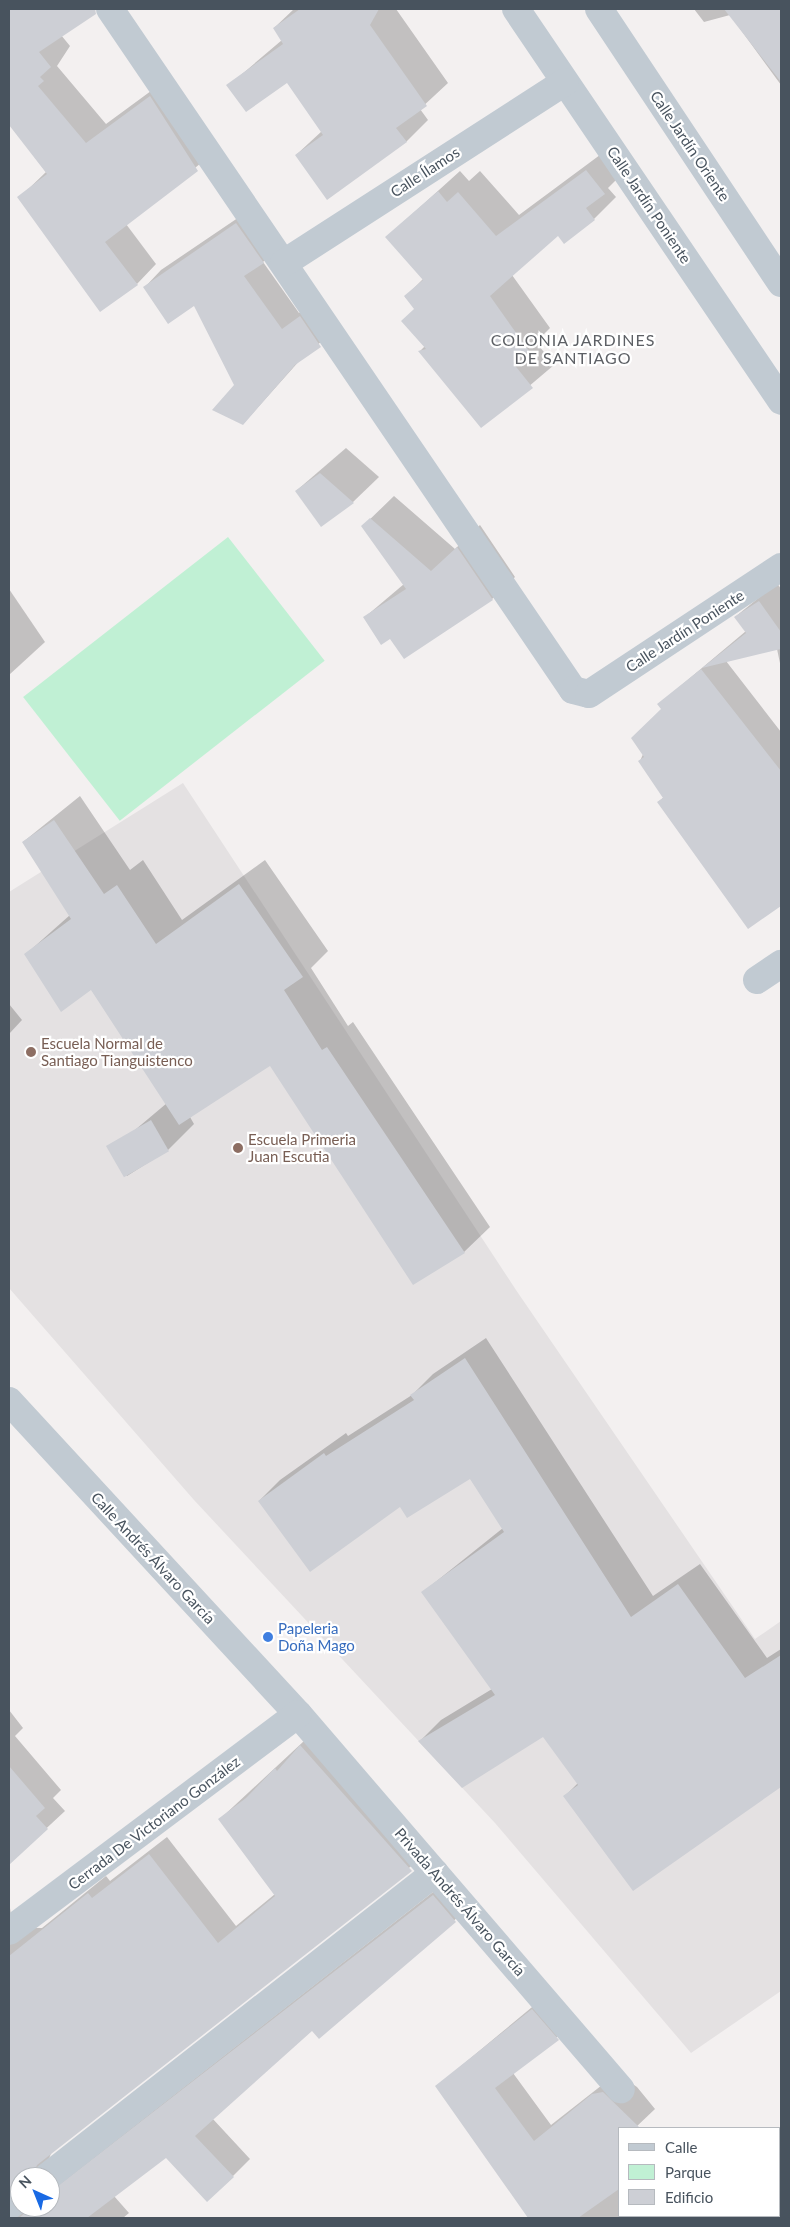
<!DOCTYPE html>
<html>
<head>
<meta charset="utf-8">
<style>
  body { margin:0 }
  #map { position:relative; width:790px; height:2227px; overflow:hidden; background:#f3f0f0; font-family:Lato,sans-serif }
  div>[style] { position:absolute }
  .education>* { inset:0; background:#e4e1e2 }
  .green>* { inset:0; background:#c0f0d4; transform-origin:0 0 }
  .shadow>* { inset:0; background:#0003 }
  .building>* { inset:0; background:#cdcfd5; transform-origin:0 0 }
  .minor>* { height:28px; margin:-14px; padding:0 14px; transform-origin:14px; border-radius:14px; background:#c1cad2 }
  .dots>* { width:14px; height:14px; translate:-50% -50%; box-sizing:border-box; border:2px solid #fff; border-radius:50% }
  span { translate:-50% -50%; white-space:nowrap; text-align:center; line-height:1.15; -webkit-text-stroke:4.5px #fff; paint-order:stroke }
  .street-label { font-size:15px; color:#48535e }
  .education-label { font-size:15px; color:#785e54 }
  .left { translate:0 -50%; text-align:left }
  .shop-label { font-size:15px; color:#366cbe }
  .neighbourhood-label { font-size:16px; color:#5d6065; letter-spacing:1px }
  .frame { position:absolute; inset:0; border:10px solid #48535e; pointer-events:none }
  .legend { position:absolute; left:618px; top:2127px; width:162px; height:90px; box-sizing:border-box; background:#fff; border:1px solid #b6babf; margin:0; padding:6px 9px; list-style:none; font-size:15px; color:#48535e }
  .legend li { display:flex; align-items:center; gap:10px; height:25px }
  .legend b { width:25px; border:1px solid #b6babf }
  .north { position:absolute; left:10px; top:2167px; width:50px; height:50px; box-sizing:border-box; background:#fff; border:1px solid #b6babf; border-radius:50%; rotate:316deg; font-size:14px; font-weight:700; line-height:20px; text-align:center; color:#48535e }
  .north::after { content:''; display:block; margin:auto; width:18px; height:22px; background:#196ae4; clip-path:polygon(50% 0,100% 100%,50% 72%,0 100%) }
</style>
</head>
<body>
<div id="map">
  <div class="education">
    <i style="clip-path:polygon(183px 783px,516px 1290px,755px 1639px,781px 1621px,781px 1991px,691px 2053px,495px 1823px,194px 1500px,9px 1288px,9px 892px)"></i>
  </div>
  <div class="green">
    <i style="left:228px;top:537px;width:157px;height:260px;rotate:52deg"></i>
  </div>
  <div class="shadow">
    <i style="clip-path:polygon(9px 9px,97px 9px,61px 35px,70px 46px,57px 66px,106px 124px,170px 77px,217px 150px,126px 224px,156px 264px,137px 284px,19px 198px,46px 172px,9px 123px)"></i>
    <i style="clip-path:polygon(294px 9px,396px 9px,448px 83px,420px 109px,428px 120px,406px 142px,296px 155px,322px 131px,287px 81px,228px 86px,282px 40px,274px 28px)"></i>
    <i style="clip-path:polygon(694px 9px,781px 9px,781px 85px,730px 15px,704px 22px)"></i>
    <i style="clip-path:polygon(608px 149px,625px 171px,608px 188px,616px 197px,594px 219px,558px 234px,512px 275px,550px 328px,536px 342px,554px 365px,481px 427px,420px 351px,425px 346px,416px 308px,405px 297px,423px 279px,387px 237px,460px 171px,469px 181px,480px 171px,519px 215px)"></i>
    <i style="clip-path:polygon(254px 207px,280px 245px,263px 262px,299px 313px,318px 300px,337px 328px,301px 359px,243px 424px,236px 385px,194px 304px,144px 288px,161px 270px)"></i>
    <i style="clip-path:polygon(346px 448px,379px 477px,353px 502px,296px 491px)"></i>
    <i style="clip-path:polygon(394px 496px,455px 549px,480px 525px,515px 577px,492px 599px,390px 637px,365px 617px,404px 584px,363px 526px)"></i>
    <i style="clip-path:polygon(777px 583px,781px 589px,781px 668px,777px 649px,726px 661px,781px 732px,781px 905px,748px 927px,658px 802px,664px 797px,640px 761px,663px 709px,659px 704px,746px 631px,735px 617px)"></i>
    <i style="clip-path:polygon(9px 589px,45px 642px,9px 675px)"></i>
    <i style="clip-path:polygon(80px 796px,130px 870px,143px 860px,182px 920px,265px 860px,328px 951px,311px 968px,348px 1026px,353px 1022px,490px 1227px,464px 1252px,270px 1064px,190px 1117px,194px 1124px,168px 1150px,127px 1176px,110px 1151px,167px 1103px,91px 989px,25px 955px,70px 915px,23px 842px)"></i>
    <i style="clip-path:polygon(9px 1004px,22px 1020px,9px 1034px)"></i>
    <i style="clip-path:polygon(486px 1338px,653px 1596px,700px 1564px,767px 1658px,781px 1649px,781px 1785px,633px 1889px,565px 1796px,578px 1783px,544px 1735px,420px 1741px,441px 1720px,492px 1689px,423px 1592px,503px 1528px,470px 1478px,400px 1505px,259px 1501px,280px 1480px,346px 1433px,348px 1436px,412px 1395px,433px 1374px)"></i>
    <i style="clip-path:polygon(9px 1710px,23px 1728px,15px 1736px,61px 1790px,53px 1798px,65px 1811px,9px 1863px)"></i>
    <i style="clip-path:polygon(evenodd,318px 1728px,429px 1852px,52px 2151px,48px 2161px,59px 2174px,75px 2172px,451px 1878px,473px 1904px,319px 2037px,313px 2029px,212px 2118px,250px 2159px,233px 2176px,166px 2156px,114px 2196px,129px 2213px,123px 2218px,9px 2218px,9px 1901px,11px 1915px,20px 1928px,42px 1928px,106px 1876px,110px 1881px,167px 1837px,236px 1926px,275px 1894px,220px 1819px,318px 1728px,20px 2177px,50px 2177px,50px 2207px,20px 2207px,11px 2189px,11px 2184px,20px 2183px,20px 2177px)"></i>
    <i style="clip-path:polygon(549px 1993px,575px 2022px,513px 2073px,551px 2125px,611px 2078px,621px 2076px,637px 2087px,655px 2109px,635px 2128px,619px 2128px,619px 2216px,677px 2216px,675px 2218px,536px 2218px,508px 2188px,437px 2086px)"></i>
  </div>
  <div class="building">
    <i style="clip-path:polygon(9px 9px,95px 9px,96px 14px,39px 52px,51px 67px,40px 77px,44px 81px,38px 86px,86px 143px,150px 96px,198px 171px,105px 242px,138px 285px,100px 312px,17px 197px,47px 174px,9px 125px)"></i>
    <i style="clip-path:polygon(300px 9px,379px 9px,370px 25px,427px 106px,396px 128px,407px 142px,327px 200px,295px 155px,323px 135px,287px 83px,246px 112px,226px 85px,283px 44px,273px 28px)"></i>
    <i style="clip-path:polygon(724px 9px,781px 9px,781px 82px)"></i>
    <i style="clip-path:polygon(586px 170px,605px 194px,586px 208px,595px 220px,564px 244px,558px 236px,490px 296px,529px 351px,513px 363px,533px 388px,481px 428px,418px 351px,426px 349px,401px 321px,414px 309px,404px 296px,423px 280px,385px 237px,438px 191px,447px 202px,458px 192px,496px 236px)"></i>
    <i style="clip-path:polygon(236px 223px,264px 263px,244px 276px,282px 329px,300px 316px,321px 347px,295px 365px,243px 425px,212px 410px,234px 385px,194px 306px,168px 324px,143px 287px)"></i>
    <i style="clip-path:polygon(320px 473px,354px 503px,321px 527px,295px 491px)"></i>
    <i style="clip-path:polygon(370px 518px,431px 571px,457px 547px,493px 600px,404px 659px,390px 639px,381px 645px,363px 617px,406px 589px,361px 526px)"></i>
    <i style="clip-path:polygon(759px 601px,781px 632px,781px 649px,702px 668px,746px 633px,734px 617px)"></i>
    <i style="clip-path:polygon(701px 669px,781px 771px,781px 906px,748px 929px,657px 802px,663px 798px,638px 761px,644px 757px,631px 738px,661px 709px,657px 704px)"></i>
    <i style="clip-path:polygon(54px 820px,104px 894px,117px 885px,156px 944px,239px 884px,303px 977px,284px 990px,322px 1050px,327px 1047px,465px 1253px,413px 1285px,270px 1066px,179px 1125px,91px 990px,61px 1012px,24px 954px,71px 919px,22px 842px)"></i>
    <i style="left:151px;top:1120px;width:36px;height:52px;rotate:60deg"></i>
    <i style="clip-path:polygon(465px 1358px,631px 1617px,678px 1584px,745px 1678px,781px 1655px,781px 1787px,633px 1891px,563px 1796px,578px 1785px,543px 1737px,462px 1788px,418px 1741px,495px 1695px,421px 1592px,504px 1532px,470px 1479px,407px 1518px,400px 1507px,310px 1572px,258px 1501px,324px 1453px,326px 1456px,414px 1400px,410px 1395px)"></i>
    <i style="clip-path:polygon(300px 1745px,412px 1871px,37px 2165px,32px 2177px,20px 2177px,20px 2183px,9px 2187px,9px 1956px,88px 1893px,92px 1898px,149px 1854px,218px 1943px,275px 1896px,218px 1819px,246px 1798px,275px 1768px,277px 1771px)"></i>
    <i style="clip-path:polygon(9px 1766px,45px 1808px,36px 1816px,48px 1829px,9px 1865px)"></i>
    <i style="clip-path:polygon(433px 1895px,456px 1922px,319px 2039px,312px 2031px,195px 2136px,234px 2177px,207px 2202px,166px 2158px,87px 2218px,19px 2218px,32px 2207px,50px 2207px,50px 2192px)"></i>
    <i style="clip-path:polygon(532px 2009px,559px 2040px,495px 2088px,534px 2141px,592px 2094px,603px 2092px,639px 2127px,619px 2128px,619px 2189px,578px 2218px,528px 2218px,435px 2086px)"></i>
  </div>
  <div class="minor">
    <i style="left:110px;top:9px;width:823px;rotate:55.79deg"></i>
    <i style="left:573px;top:690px;width:16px;rotate:14deg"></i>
    <i style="left:589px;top:694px;width:230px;rotate:-33.5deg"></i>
    <i style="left:516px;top:9px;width:473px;rotate:55.9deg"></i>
    <i style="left:599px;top:9px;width:329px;rotate:56.4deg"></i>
    <i style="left:284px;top:263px;width:334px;rotate:-32.8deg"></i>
    <i style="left:757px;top:980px;width:29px;rotate:-34deg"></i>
    <i style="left:9px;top:1401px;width:426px;rotate:47.3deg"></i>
    <i style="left:298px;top:1714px;width:495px;rotate:49.3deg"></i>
    <i style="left:9px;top:1931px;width:361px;rotate:-36.9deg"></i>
    <i style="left:47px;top:2177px;width:493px;rotate:-38.1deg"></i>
    <i style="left:9px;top:2206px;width:14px;rotate:-36deg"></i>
  </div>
  <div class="dots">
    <i style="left:31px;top:1052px;background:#8d6e63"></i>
    <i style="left:238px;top:1148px;background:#8d6e63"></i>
    <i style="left:268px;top:1637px;background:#3f7fe0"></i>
  </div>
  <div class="street-label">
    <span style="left:690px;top:146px;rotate:56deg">Calle Jardín Oriente</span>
    <span style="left:425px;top:172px;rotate:-33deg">Calle Ílamos</span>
    <span style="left:649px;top:205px;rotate:56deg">Calle Jardín Poniente</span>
    <span style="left:685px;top:631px;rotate:-33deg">Calle Jardín Poniente</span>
    <span style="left:153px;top:1558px;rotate:47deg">Calle Andrés Álvaro García</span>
    <span style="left:154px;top:1823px;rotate:-37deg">Cerrada De Victoriano González</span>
    <span style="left:460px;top:1902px;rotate:49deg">Privada Andrés Álvaro García</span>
  </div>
  <div class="education-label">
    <span class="left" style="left:41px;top:1052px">Escuela Normal de<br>Santiago Tianguistenco</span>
    <span class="left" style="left:248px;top:1148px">Escuela Primeria<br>Juan Escutia</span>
  </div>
  <div class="shop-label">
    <span class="left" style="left:278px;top:1637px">Papeleria<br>Doña Mago</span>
  </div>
  <div class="neighbourhood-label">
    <span style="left:573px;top:349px">COLONIA JARDINES<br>DE SANTIAGO</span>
  </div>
  <div class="frame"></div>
  <ul class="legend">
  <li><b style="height:6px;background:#c1cad2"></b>Calle</li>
  <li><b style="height:14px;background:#c0f0d4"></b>Parque</li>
  <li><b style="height:14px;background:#cdcfd5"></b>Edificio</li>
  </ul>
  <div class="north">N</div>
</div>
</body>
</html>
